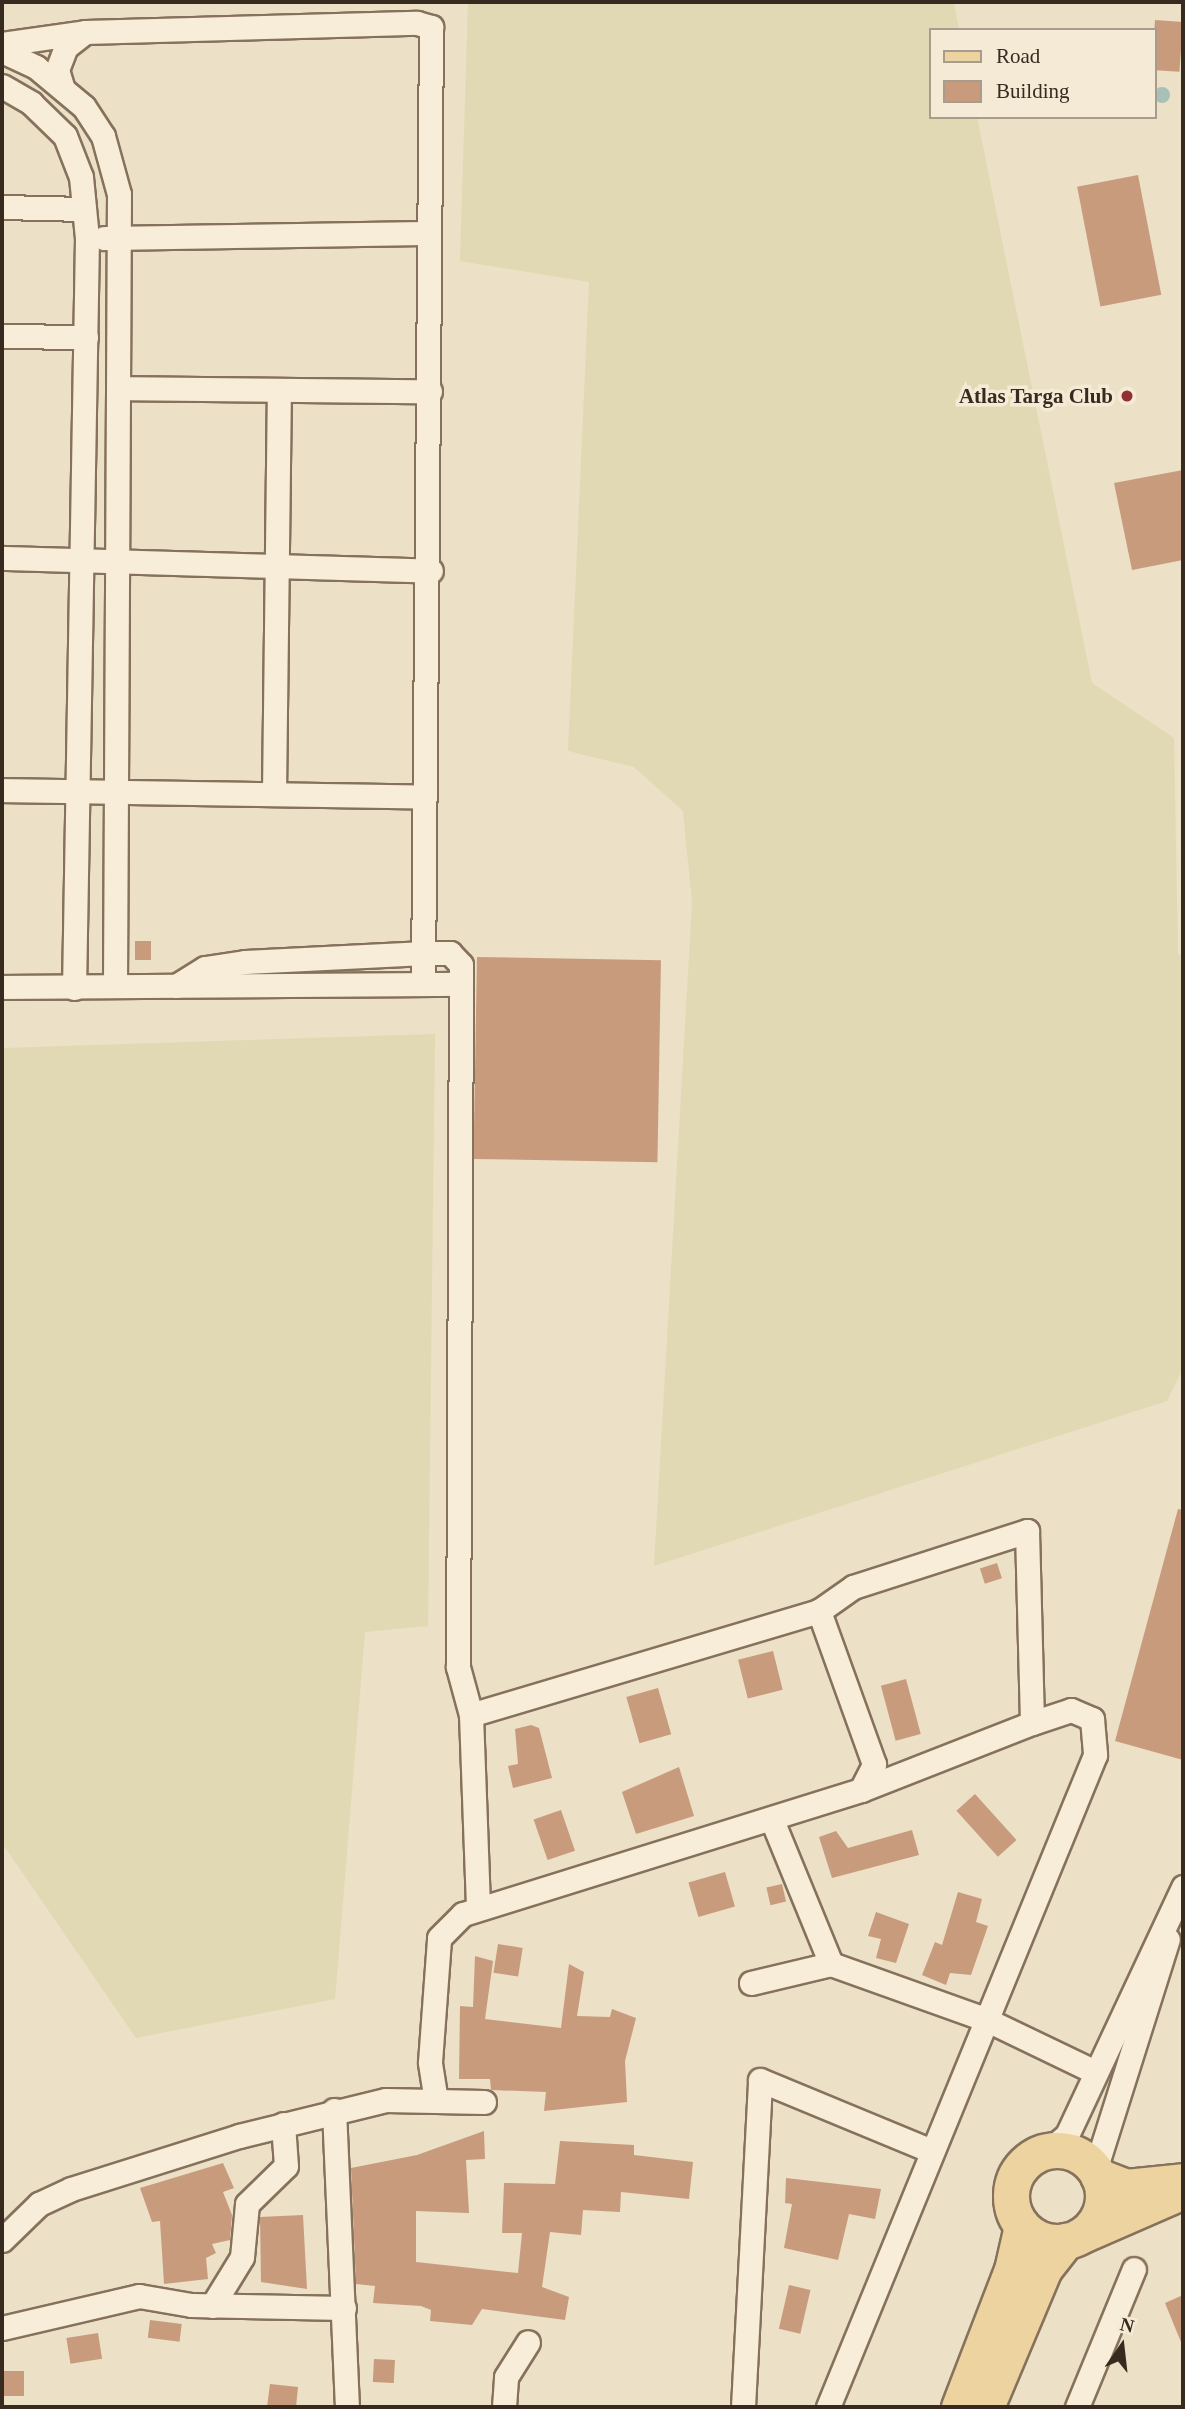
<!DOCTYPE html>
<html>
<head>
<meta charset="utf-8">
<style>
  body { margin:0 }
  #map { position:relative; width:1185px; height:2409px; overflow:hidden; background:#ece0c6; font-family:"Times New Roman",serif }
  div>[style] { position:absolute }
  .farmland>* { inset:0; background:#e1d9b3 }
  .water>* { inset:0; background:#a7c0b8 }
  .round { border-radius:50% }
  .building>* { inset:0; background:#c89b7d; transform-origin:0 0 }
  .roads { filter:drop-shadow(2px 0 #86725c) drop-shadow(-2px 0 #86725c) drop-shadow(0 2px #86725c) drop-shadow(0 -2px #86725c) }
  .minor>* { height:23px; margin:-11.5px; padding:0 11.5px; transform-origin:11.5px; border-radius:11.5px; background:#f7edd9 }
  .primary>* { height:35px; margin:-17.5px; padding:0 17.5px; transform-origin:17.5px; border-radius:17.5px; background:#edd3a0 }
  .primary>.ring { margin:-17.5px; padding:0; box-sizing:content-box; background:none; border:35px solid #edd3a0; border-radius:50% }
  .dots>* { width:19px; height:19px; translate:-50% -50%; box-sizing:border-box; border:4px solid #f4ead5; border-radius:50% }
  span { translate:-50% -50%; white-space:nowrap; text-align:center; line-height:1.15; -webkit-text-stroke:7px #f4ead5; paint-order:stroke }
  .poi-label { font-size:21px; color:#372a1f; font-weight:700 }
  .right { translate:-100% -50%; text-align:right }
  .frame { position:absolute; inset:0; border:4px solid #372a1f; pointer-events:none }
  .legend { position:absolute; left:929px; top:28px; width:228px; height:91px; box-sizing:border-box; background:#f4ead5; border:2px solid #a89d8c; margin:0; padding:9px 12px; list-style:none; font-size:21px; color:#372a1f }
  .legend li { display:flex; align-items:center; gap:14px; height:35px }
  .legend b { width:35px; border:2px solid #a89d8c }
  .north { position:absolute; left:1087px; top:2311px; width:70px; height:70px; -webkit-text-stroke:5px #f4ead5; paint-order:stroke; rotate:14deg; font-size:19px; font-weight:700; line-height:28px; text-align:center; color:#372a1f }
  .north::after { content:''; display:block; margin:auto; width:24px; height:32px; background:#372a1f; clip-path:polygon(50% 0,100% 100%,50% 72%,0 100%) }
</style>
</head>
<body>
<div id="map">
  <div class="farmland">
    <i style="clip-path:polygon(468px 2px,954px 2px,959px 30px,931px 30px,931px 117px,977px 117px,1092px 683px,1174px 738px,1178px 954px,1183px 957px,1183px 1368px,1167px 1401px,654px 1566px,692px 903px,683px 811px,634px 767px,568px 751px,589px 282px,460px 261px)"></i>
    <i style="clip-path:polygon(435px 1034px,428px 1626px,365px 1632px,335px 1999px,136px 2038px,2px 1843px,2px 1048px)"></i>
  </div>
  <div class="water">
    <i class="round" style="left:1154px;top:87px;width:16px;height:16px"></i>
  </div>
  <div class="building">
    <i style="left:1155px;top:20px;width:28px;height:50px;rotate:4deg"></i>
    <i style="left:1138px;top:175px;width:122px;height:62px;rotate:79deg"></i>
    <i style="clip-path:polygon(1183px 470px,1183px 560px,1132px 570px,1114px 483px)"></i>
    <i style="left:135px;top:941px;width:16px;height:19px"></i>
    <i style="left:477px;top:957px;width:184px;height:202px;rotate:1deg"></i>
    <i style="clip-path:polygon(1178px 1509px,1183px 1510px,1183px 1760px,1115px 1741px)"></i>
    <i style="left:997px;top:1563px;width:16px;height:18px;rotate:72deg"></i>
    <i style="left:773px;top:1651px;width:40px;height:36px;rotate:76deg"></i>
    <i style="left:906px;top:1679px;width:57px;height:26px;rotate:75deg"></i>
    <i style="left:658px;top:1688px;width:48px;height:33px;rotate:74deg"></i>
    <i style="clip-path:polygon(531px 1725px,539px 1728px,552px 1778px,513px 1788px,508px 1766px,518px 1764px,515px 1729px)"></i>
    <i style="clip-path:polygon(679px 1767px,694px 1816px,636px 1834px,622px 1792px)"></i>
    <i style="left:975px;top:1794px;width:62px;height:25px;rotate:48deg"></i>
    <i style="left:561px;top:1810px;width:43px;height:29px;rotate:71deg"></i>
    <i style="clip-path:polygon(912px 1830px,919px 1855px,832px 1878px,819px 1837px,836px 1831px,848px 1848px)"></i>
    <i style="left:725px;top:1872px;width:36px;height:38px;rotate:74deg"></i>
    <i style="left:782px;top:1884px;width:18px;height:16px;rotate:77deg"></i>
    <i style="clip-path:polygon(958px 1892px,982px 1899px,976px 1922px,988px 1926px,971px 1975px,950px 1973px,946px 1985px,922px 1975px,935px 1942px,942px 1945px)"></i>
    <i style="clip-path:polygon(876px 1912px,909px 1924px,896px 1963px,876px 1958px,881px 1939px,868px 1936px)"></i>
    <i style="left:498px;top:1944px;width:25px;height:29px;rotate:9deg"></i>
    <i style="clip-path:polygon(475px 1956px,493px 1961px,485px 2019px,561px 2028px,569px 1964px,584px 1972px,577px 2016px,610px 2017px,612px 2009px,636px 2018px,625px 2061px,627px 2102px,544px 2111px,546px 2092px,491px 2090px,490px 2079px,459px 2079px,460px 2006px,473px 2007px)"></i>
    <i style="clip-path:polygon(484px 2131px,485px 2159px,466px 2160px,469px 2213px,416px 2211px,416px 2262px,518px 2273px,522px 2233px,502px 2233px,504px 2183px,555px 2184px,560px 2141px,634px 2145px,634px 2155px,693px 2162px,689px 2199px,621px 2192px,620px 2212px,583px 2210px,581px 2235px,550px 2232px,542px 2287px,569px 2297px,565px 2320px,482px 2309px,472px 2325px,430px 2321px,431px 2310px,421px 2306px,373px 2303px,375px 2286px,356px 2284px,351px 2168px,417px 2155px)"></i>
    <i style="clip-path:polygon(223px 2163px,234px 2188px,223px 2192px,232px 2215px,230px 2240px,212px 2244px,216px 2253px,206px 2258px,208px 2279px,164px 2284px,160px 2221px,152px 2222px,140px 2188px)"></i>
    <i style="clip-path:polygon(786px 2178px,881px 2189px,875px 2219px,849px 2214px,838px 2260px,784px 2248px,792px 2204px,785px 2203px)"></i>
    <i style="clip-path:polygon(303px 2215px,307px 2289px,261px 2282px,260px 2217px)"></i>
    <i style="left:789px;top:2285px;width:22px;height:45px;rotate:13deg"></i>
    <i style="clip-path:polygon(1183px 2295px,1183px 2347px,1165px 2303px)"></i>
    <i style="left:150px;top:2320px;width:32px;height:18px;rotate:7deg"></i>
    <i style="left:98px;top:2333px;width:26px;height:32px;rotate:81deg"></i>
    <i style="left:374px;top:2359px;width:21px;height:23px;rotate:3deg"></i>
    <i style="left:2px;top:2371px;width:22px;height:25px"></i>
    <i style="clip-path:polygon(270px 2384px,298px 2387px,296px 2407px,267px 2407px)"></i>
  </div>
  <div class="roads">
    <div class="minor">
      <i style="left:2px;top:44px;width:84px;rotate:-8.2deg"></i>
      <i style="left:85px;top:32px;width:332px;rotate:-1.6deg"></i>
      <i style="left:417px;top:23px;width:15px;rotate:16deg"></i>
      <i style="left:431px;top:27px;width:957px;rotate:90.48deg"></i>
      <i style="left:2px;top:51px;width:38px;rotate:25deg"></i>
      <i style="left:36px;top:67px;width:62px;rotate:39.8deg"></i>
      <i style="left:84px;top:107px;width:35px;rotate:57deg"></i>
      <i style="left:103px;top:136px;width:60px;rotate:74.6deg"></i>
      <i style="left:119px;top:194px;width:792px;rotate:90.29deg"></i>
      <i style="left:2px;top:86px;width:34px;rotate:30deg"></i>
      <i style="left:31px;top:103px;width:47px;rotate:44.1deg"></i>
      <i style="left:65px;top:136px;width:44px;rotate:68.7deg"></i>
      <i style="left:81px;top:177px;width:61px;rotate:84.4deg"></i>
      <i style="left:87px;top:238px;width:750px;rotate:90.99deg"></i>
      <i style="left:62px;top:86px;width:17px;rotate:-107deg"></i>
      <i style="left:57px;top:70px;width:25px;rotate:-69deg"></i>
      <i style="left:66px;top:47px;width:24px;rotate:-38deg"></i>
      <i style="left:2px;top:207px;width:82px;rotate:1.4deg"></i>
      <i style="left:104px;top:238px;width:325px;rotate:-0.9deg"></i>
      <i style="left:2px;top:336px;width:84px;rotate:0.7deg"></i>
      <i style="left:119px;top:388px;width:311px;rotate:0.6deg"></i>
      <i style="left:2px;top:558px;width:429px;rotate:1.7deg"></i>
      <i style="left:2px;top:790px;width:423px;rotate:0.9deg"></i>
      <i style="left:274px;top:793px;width:403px;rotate:-89.3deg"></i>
      <i style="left:176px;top:986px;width:34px;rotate:-32deg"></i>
      <i style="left:205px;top:968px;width:40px;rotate:-8.5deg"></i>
      <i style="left:245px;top:962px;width:180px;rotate:-2.9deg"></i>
      <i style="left:425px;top:953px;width:25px"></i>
      <i style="left:450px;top:953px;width:16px;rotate:47deg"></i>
      <i style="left:461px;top:965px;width:702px;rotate:90.24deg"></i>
      <i style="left:458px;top:1667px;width:50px;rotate:74.8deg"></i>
      <i style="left:2px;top:987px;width:459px;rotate:-0.4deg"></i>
      <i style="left:819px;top:1611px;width:42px;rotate:-35.2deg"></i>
      <i style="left:853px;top:1587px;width:183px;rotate:-17.8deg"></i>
      <i style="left:1027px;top:1531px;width:192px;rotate:88.5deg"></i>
      <i style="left:1032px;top:1723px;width:41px;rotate:-18.4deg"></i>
      <i style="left:1071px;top:1710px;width:23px;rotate:23deg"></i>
      <i style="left:1092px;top:1719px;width:36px;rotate:85deg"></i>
      <i style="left:1095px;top:1755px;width:705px;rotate:112.27deg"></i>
      <i style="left:861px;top:1790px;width:184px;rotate:-21.4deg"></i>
      <i style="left:772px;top:1820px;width:156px;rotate:67.7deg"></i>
      <i style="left:751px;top:1983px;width:82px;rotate:-13.4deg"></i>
      <i style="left:831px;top:1964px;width:164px;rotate:19.7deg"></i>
      <i style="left:985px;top:2019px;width:122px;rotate:25.7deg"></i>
      <i style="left:436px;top:2101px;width:39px;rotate:-99deg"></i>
      <i style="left:430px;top:2062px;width:124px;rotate:-85.8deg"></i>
      <i style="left:439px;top:1938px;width:34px;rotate:-45deg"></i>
      <i style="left:463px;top:1914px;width:417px;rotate:-17.3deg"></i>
      <i style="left:861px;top:1790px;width:29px;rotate:-63deg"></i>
      <i style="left:874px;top:1764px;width:163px;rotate:-109.8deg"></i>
      <i style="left:819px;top:1611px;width:363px;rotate:163.4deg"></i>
      <i style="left:471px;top:1715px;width:190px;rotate:87.9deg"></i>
      <i style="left:334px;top:2110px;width:297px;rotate:87.5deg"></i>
      <i style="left:1048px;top:2151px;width:25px;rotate:-40deg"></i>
      <i style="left:1067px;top:2135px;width:274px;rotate:-64.9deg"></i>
      <i style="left:1095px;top:2170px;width:242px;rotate:-72.5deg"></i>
      <i style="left:2px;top:2240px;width:52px;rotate:-44.2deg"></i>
      <i style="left:39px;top:2204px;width:35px;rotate:-25deg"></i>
      <i style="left:71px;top:2189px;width:176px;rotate:-17.5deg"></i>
      <i style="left:239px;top:2136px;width:151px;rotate:-13.8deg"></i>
      <i style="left:386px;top:2100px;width:98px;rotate:1.2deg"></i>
      <i style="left:212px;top:2306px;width:57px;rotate:-58.5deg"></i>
      <i style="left:242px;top:2257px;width:53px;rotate:-84.6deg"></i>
      <i style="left:247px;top:2204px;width:54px;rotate:-44.3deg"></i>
      <i style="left:286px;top:2166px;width:42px;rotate:-94.1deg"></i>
      <i style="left:2px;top:2328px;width:141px;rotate:-13.1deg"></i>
      <i style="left:139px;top:2296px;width:53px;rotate:9.8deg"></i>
      <i style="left:191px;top:2305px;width:153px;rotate:1.1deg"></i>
      <i style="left:504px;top:2407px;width:30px;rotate:-86deg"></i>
      <i style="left:506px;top:2377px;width:41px;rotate:-57.8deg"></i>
      <i style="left:743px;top:2407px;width:327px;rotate:-87deg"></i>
      <i style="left:760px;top:2080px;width:185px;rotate:22.5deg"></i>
      <i style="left:1077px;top:2407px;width:149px;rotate:-67.6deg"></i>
    </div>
    <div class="primary">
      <i class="ring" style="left:1011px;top:2150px;width:57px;height:57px"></i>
      <i style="left:1098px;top:2176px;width:30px;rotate:21deg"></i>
      <i style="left:1126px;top:2187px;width:57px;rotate:-6deg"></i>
      <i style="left:1080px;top:2236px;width:112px;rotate:-23.6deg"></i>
      <i style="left:959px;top:2407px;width:147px;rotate:-68.9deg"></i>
      <i style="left:1012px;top:2270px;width:45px;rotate:-77.2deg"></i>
      <i style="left:986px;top:2407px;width:150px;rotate:-67.2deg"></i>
      <i style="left:1044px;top:2269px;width:36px;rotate:-52deg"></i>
    </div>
  </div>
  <div class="dots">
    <i style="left:1127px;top:396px;background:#922f33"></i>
  </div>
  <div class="poi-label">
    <span class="right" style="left:1113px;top:396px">Atlas Targa Club</span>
  </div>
  <div class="frame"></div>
  <ul class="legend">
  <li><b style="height:9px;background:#edd3a0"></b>Road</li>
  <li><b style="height:19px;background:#c89b7d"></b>Building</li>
  </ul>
  <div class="north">N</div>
</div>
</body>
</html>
